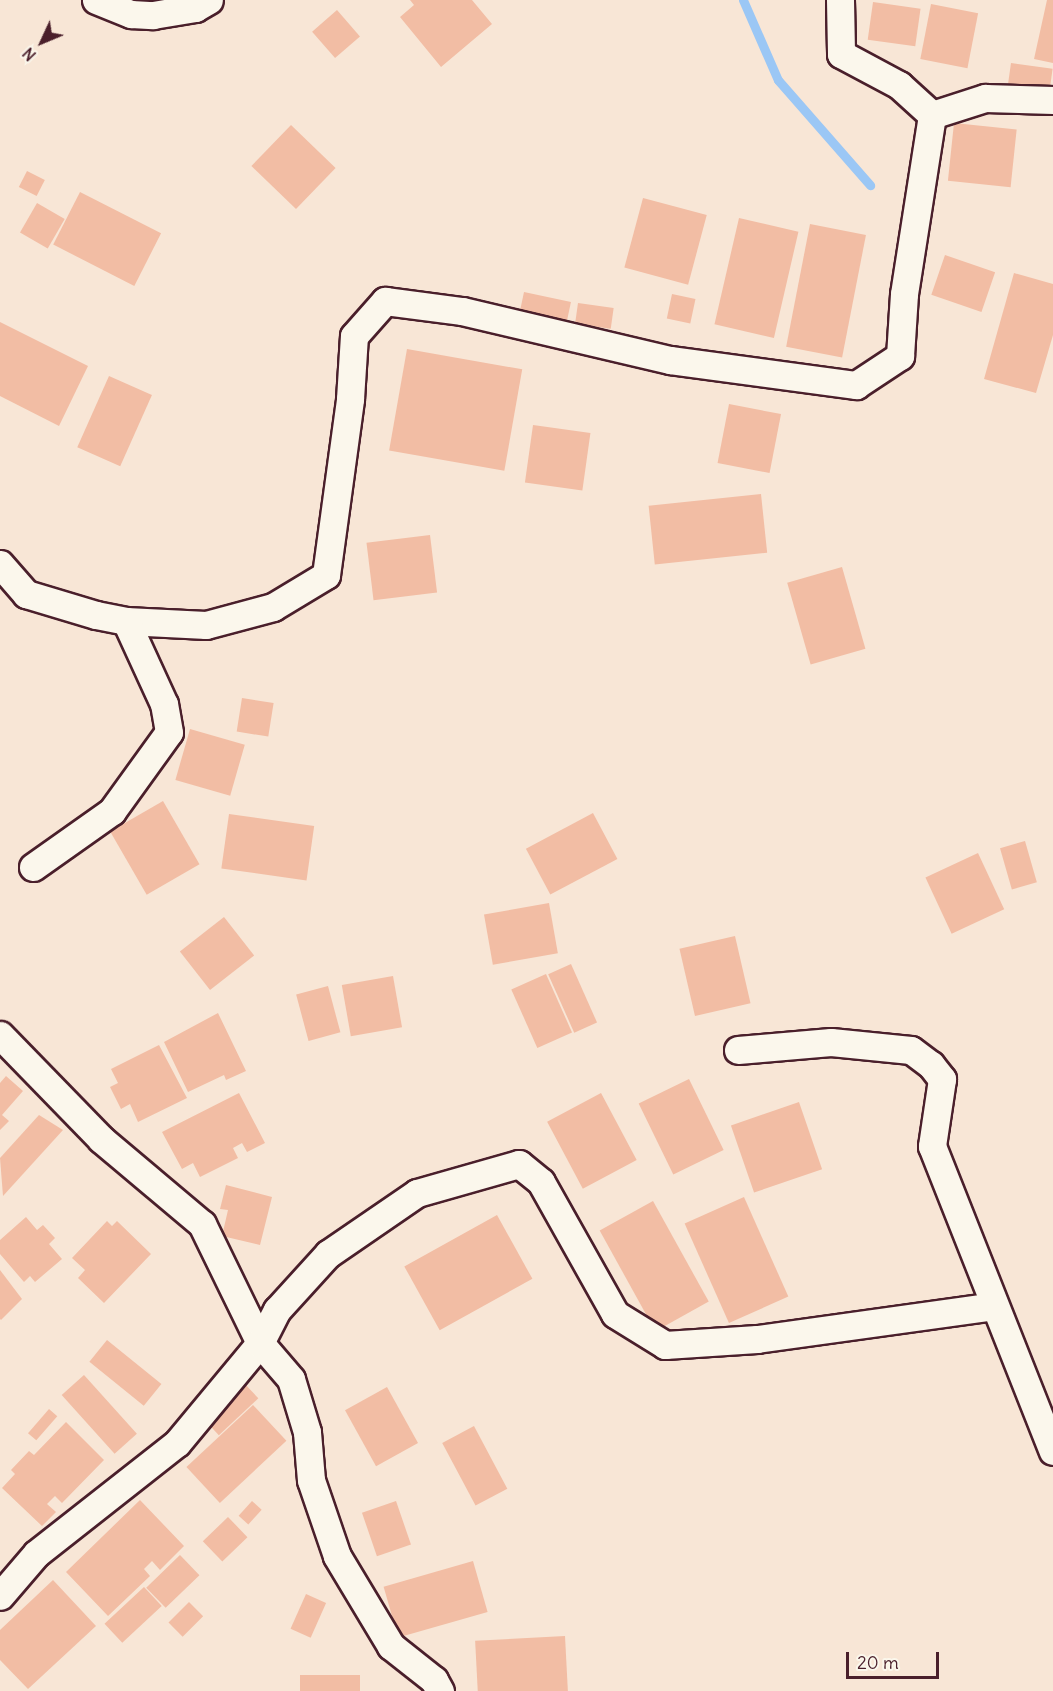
<!DOCTYPE html>
<html>
<head>
<meta charset="utf-8">
<style>
  body { margin:0 }
  #map { position:relative; width:1053px; height:1691px; overflow:hidden; background:#f8e6d6; font-family:Delius,sans-serif }
  div>[style] { position:absolute }
  .stream>* { height:9px; margin:-4.5px; padding:0 4.5px; transform-origin:4.5px; border-radius:4.5px; background:#9bc7f5 }
  .building>* { inset:0; background:#f2bda4; transform-origin:0 0 }
  .roads { filter:drop-shadow(2px 0 #4a1f2b) drop-shadow(-2px 0 #4a1f2b) drop-shadow(0 2px #4a1f2b) drop-shadow(0 -2px #4a1f2b) }
  .minor>* { height:27px; margin:-13.5px; padding:0 13.5px; transform-origin:13.5px; border-radius:13.5px; background:#fbf7ec }
  span { translate:-50% -50%; white-space:nowrap; text-align:center; line-height:1.15; -webkit-text-stroke:4.5px #fbf7ec; paint-order:stroke }
  .north { position:absolute; left:12px; top:12px; width:60px; height:60px; -webkit-text-stroke:4px #fbf7ec; paint-order:stroke; rotate:226deg; font-size:16px; font-weight:700; line-height:24px; text-align:center; color:#4a1f2b }
  .north::after { content:''; display:block; margin:auto; width:21px; height:27px; background:#4a1f2b; clip-path:polygon(50% 0,100% 100%,50% 72%,0 100%) }
  .scale { position:absolute; left:846px; top:1652px; width:93px; height:27px; box-sizing:border-box; border:3px solid #4a1f2b; border-top:0; padding-left:8px; font-size:18px; line-height:21px; white-space:nowrap; color:#4a1f2b; -webkit-text-stroke:4px #fbf7ec; paint-order:stroke }
</style>
</head>
<body>
<div id="map">
  <div class="stream">
    <i style="left:743px;top:0;width:87px;rotate:66.4deg"></i>
    <i style="left:778px;top:80px;width:140px;rotate:48.8deg"></i>
  </div>
  <div class="building">
    <i style="clip-path:polygon(410px 0,472px 0,492px 24px,441px 67px,400px 17px,414px 5px)"></i>
    <i style="clip-path:polygon(1047px 0,1053px 0,1053px 63px,1034px 59px)"></i>
    <i style="left:873px;top:2px;width:48px;height:38px;rotate:8deg"></i>
    <i style="left:931px;top:4px;width:48px;height:56px;rotate:11deg"></i>
    <i style="left:337px;top:10px;width:35px;height:33px;rotate:49deg"></i>
    <i style="left:1011px;top:63px;width:42px;height:22px;rotate:8deg"></i>
    <i style="left:954px;top:123px;width:63px;height:58px;rotate:6deg"></i>
    <i style="left:291px;top:125px;width:62px;height:57px;rotate:44deg"></i>
    <i style="left:27px;top:171px;width:20px;height:18px;rotate:27deg"></i>
    <i style="left:80px;top:192px;width:91px;height:59px;rotate:27deg"></i>
    <i style="left:643px;top:198px;width:66px;height:72px;rotate:15deg"></i>
    <i style="left:37px;top:203px;width:32px;height:34px;rotate:30deg"></i>
    <i style="left:739px;top:218px;width:61px;height:109px;rotate:13deg"></i>
    <i style="left:810px;top:224px;width:57px;height:125px;rotate:11deg"></i>
    <i style="left:945px;top:255px;width:53px;height:42px;rotate:19deg"></i>
    <i style="clip-path:polygon(1014px 273px,1053px 284px,1053px 335px,1036px 393px,984px 379px)"></i>
    <i style="left:524px;top:292px;width:48px;height:24px;rotate:12deg"></i>
    <i style="left:672px;top:294px;width:24px;height:25px;rotate:12deg"></i>
    <i style="left:578px;top:303px;width:36px;height:21px;rotate:8deg"></i>
    <i style="clip-path:polygon(0 322px,88px 366px,59px 426px,0 396px)"></i>
    <i style="left:407px;top:349px;width:117px;height:103px;rotate:10deg"></i>
    <i style="left:109px;top:376px;width:47px;height:78px;rotate:24deg"></i>
    <i style="left:729px;top:404px;width:53px;height:60px;rotate:11deg"></i>
    <i style="left:533px;top:425px;width:58px;height:58px;rotate:8deg"></i>
    <i style="left:761px;top:494px;width:59px;height:113px;rotate:84deg"></i>
    <i style="left:430px;top:535px;width:58px;height:64px;rotate:83deg"></i>
    <i style="left:842px;top:567px;width:85px;height:57px;rotate:74deg"></i>
    <i style="left:242px;top:698px;width:32px;height:34px;rotate:9deg"></i>
    <i style="left:190px;top:729px;width:57px;height:53px;rotate:16deg"></i>
    <i style="left:163px;top:801px;width:73px;height:61px;rotate:60deg"></i>
    <i style="left:593px;top:813px;width:52px;height:76px;rotate:62deg"></i>
    <i style="left:229px;top:814px;width:86px;height:55px;rotate:8deg"></i>
    <i style="left:1025px;top:841px;width:43px;height:26px;rotate:74deg"></i>
    <i style="left:978px;top:853px;width:62px;height:58px;rotate:65deg"></i>
    <i style="left:549px;top:903px;width:51px;height:66px;rotate:80deg"></i>
    <i style="left:224px;top:917px;width:49px;height:56px;rotate:52deg"></i>
    <i style="left:735px;top:936px;width:69px;height:57px;rotate:77deg"></i>
    <i style="left:571px;top:964px;width:64px;height:25px;rotate:66deg"></i>
    <i style="left:546px;top:974px;width:64px;height:38px;rotate:66deg"></i>
    <i style="left:393px;top:976px;width:52px;height:52px;rotate:80deg"></i>
    <i style="left:328px;top:986px;width:48px;height:33px;rotate:75deg"></i>
    <i style="clip-path:polygon(218px 1013px,246px 1071px,226px 1080px,224px 1075px,188px 1092px,164px 1042px)"></i>
    <i style="clip-path:polygon(159px 1045px,187px 1098px,138px 1122px,130px 1104px,121px 1109px,110px 1087px,118px 1083px,111px 1069px)"></i>
    <i style="clip-path:polygon(6px 1076px,23px 1091px,2px 1115px,9px 1121px,0 1130px,0 1083px)"></i>
    <i style="left:689px;top:1079px;width:79px;height:56px;rotate:64deg"></i>
    <i style="clip-path:polygon(239px 1093px,265px 1143px,247px 1152px,242px 1143px,233px 1148px,238px 1158px,200px 1177px,193px 1163px,182px 1169px,162px 1132px)"></i>
    <i style="left:601px;top:1093px;width:76px;height:61px;rotate:62deg"></i>
    <i style="left:799px;top:1102px;width:71px;height:72px;rotate:71deg"></i>
    <i style="clip-path:polygon(39px 1115px,63px 1130px,3px 1196px,0 1158px)"></i>
    <i style="clip-path:polygon(226px 1185px,272px 1197px,260px 1245px,222px 1236px,228px 1210px,220px 1209px)"></i>
    <i style="left:744px;top:1197px;width:109px;height:65px;rotate:66deg"></i>
    <i style="left:653px;top:1201px;width:115px;height:61px;rotate:61deg"></i>
    <i style="left:497px;top:1215px;width:73px;height:106px;rotate:61deg"></i>
    <i style="clip-path:polygon(26px 1217px,37px 1230px,43px 1225px,55px 1238px,49px 1244px,62px 1259px,35px 1282px,30px 1276px,24px 1282px,0 1254px,0 1240px)"></i>
    <i style="clip-path:polygon(107px 1221px,112px 1226px,117px 1221px,151px 1254px,104px 1303px,78px 1278px,85px 1270px,72px 1258px)"></i>
    <i style="clip-path:polygon(0 1270px,22px 1299px,1px 1320px,0 1319px)"></i>
    <i style="left:107px;top:1340px;width:70px;height:28px;rotate:39deg"></i>
    <i style="left:84px;top:1375px;width:79px;height:30px;rotate:48deg"></i>
    <i style="left:244px;top:1383px;width:21px;height:54px;rotate:47deg"></i>
    <i style="left:387px;top:1387px;width:64px;height:48px;rotate:61deg"></i>
    <i style="left:253px;top:1405px;width:49px;height:91px;rotate:47deg"></i>
    <i style="left:49px;top:1409px;width:11px;height:32px;rotate:41deg"></i>
    <i style="clip-path:polygon(66px 1422px,104px 1460px,62px 1503px,55px 1496px,47px 1504px,56px 1512px,42px 1526px,2px 1488px,15px 1474px,11px 1470px,29px 1451px,34px 1455px)"></i>
    <i style="left:474px;top:1426px;width:71px;height:36px;rotate:62deg"></i>
    <i style="clip-path:polygon(140px 1500px,184px 1546px,160px 1570px,152px 1561px,144px 1569px,150px 1576px,108px 1616px,66px 1572px)"></i>
    <i style="left:252px;top:1501px;width:13px;height:20px;rotate:42deg"></i>
    <i style="left:396px;top:1501px;width:46px;height:36px;rotate:71deg"></i>
    <i style="left:228px;top:1517px;width:28px;height:35px;rotate:46deg"></i>
    <i style="left:180px;top:1555px;width:28px;height:47px;rotate:46deg"></i>
    <i style="left:473px;top:1561px;width:53px;height:93px;rotate:74deg"></i>
    <i style="clip-path:polygon(53px 1580px,96px 1626px,28px 1689px,0 1660px,0 1630px)"></i>
    <i style="left:144px;top:1587px;width:26px;height:54px;rotate:47deg"></i>
    <i style="left:306px;top:1594px;width:22px;height:38px;rotate:24deg"></i>
    <i style="left:189px;top:1602px;width:20px;height:29px;rotate:45deg"></i>
    <i style="left:565px;top:1636px;width:55px;height:90px;rotate:87deg"></i>
    <i style="left:360px;top:1675px;width:16px;height:60px;rotate:90deg"></i>
  </div>
  <div class="roads">
    <div class="minor">
      <i style="left:96px;top:0;width:38px;rotate:22deg"></i>
      <i style="left:131px;top:14px;width:22px;rotate:3deg"></i>
      <i style="left:153px;top:15px;width:43px;rotate:-9.5deg"></i>
      <i style="left:195px;top:8px;width:16px;rotate:-30deg"></i>
      <i style="left:840px;top:0;width:54px;rotate:88.9deg"></i>
      <i style="left:841px;top:54px;width:66px;rotate:28.1deg"></i>
      <i style="left:899px;top:85px;width:45px;rotate:42.3deg"></i>
      <i style="left:0;top:564px;width:40px;rotate:49deg"></i>
      <i style="left:26px;top:594px;width:73px;rotate:16.7deg"></i>
      <i style="left:96px;top:615px;width:31px;rotate:11deg"></i>
      <i style="left:126px;top:621px;width:80px;rotate:2.9deg"></i>
      <i style="left:206px;top:625px;width:69px;rotate:-15deg"></i>
      <i style="left:273px;top:607px;width:62px;rotate:-31.1deg"></i>
      <i style="left:326px;top:575px;width:178px;rotate:-82.2deg"></i>
      <i style="left:350px;top:399px;width:63px;rotate:-86.4deg"></i>
      <i style="left:354px;top:336px;width:47px;rotate:-48.5deg"></i>
      <i style="left:385px;top:301px;width:78px;rotate:7.4deg"></i>
      <i style="left:462px;top:311px;width:214px;rotate:13.3deg"></i>
      <i style="left:670px;top:360px;width:188px;rotate:7.7deg"></i>
      <i style="left:856px;top:385px;width:53px;rotate:-33.4deg"></i>
      <i style="left:900px;top:356px;width:62px;rotate:-86.3deg"></i>
      <i style="left:904px;top:294px;width:181px;rotate:-81.1deg"></i>
      <i style="left:932px;top:115px;width:56px;rotate:-17.8deg"></i>
      <i style="left:985px;top:98px;width:68px;rotate:1.7deg"></i>
      <i style="left:33px;top:867px;width:97px;rotate:-35.3deg"></i>
      <i style="left:112px;top:811px;width:97px;rotate:-54.2deg"></i>
      <i style="left:169px;top:732px;width:28px;rotate:-100deg"></i>
      <i style="left:164px;top:704px;width:91px;rotate:-114.6deg"></i>
      <i style="left:0;top:1035px;width:145px;rotate:45.8deg"></i>
      <i style="left:101px;top:1139px;width:132px;rotate:40.1deg"></i>
      <i style="left:202px;top:1224px;width:132px;rotate:64deg"></i>
      <i style="left:260px;top:1343px;width:130px;rotate:129.7deg"></i>
      <i style="left:177px;top:1443px;width:179px;rotate:141.8deg"></i>
      <i style="left:36px;top:1554px;width:55px;rotate:130.6deg"></i>
      <i style="left:738px;top:1050px;width:93px;rotate:-4.9deg"></i>
      <i style="left:831px;top:1042px;width:80px;rotate:5.7deg"></i>
      <i style="left:911px;top:1050px;width:25px;rotate:37deg"></i>
      <i style="left:931px;top:1065px;width:18px;rotate:52deg"></i>
      <i style="left:942px;top:1079px;width:68px;rotate:98.5deg"></i>
      <i style="left:932px;top:1146px;width:328px;rotate:68.4deg"></i>
      <i style="left:440px;top:1691px;width:13px;rotate:-119deg"></i>
      <i style="left:434px;top:1680px;width:55px;rotate:-141.7deg"></i>
      <i style="left:391px;top:1646px;width:105px;rotate:-121deg"></i>
      <i style="left:337px;top:1556px;width:80px;rotate:-108.9deg"></i>
      <i style="left:311px;top:1480px;width:48px;rotate:-94.8deg"></i>
      <i style="left:307px;top:1432px;width:55px;rotate:-106.8deg"></i>
      <i style="left:291px;top:1379px;width:48px;rotate:-130.7deg"></i>
      <i style="left:260px;top:1343px;width:37px;rotate:-63deg"></i>
      <i style="left:277px;top:1310px;width:76px;rotate:-47.7deg"></i>
      <i style="left:328px;top:1254px;width:108px;rotate:-34.4deg"></i>
      <i style="left:417px;top:1193px;width:106px;rotate:-15.9deg"></i>
      <i style="left:519px;top:1164px;width:28px;rotate:39deg"></i>
      <i style="left:541px;top:1182px;width:151px;rotate:60.7deg"></i>
      <i style="left:615px;top:1314px;width:59px;rotate:31.8deg"></i>
      <i style="left:665px;top:1345px;width:92px;rotate:-3.7deg"></i>
      <i style="left:757px;top:1339px;width:239px;rotate:-7.9deg"></i>
    </div>
  </div>
  <div class="north">N</div>
  <div class="scale">20 m</div>
</div>
</body>
</html>
